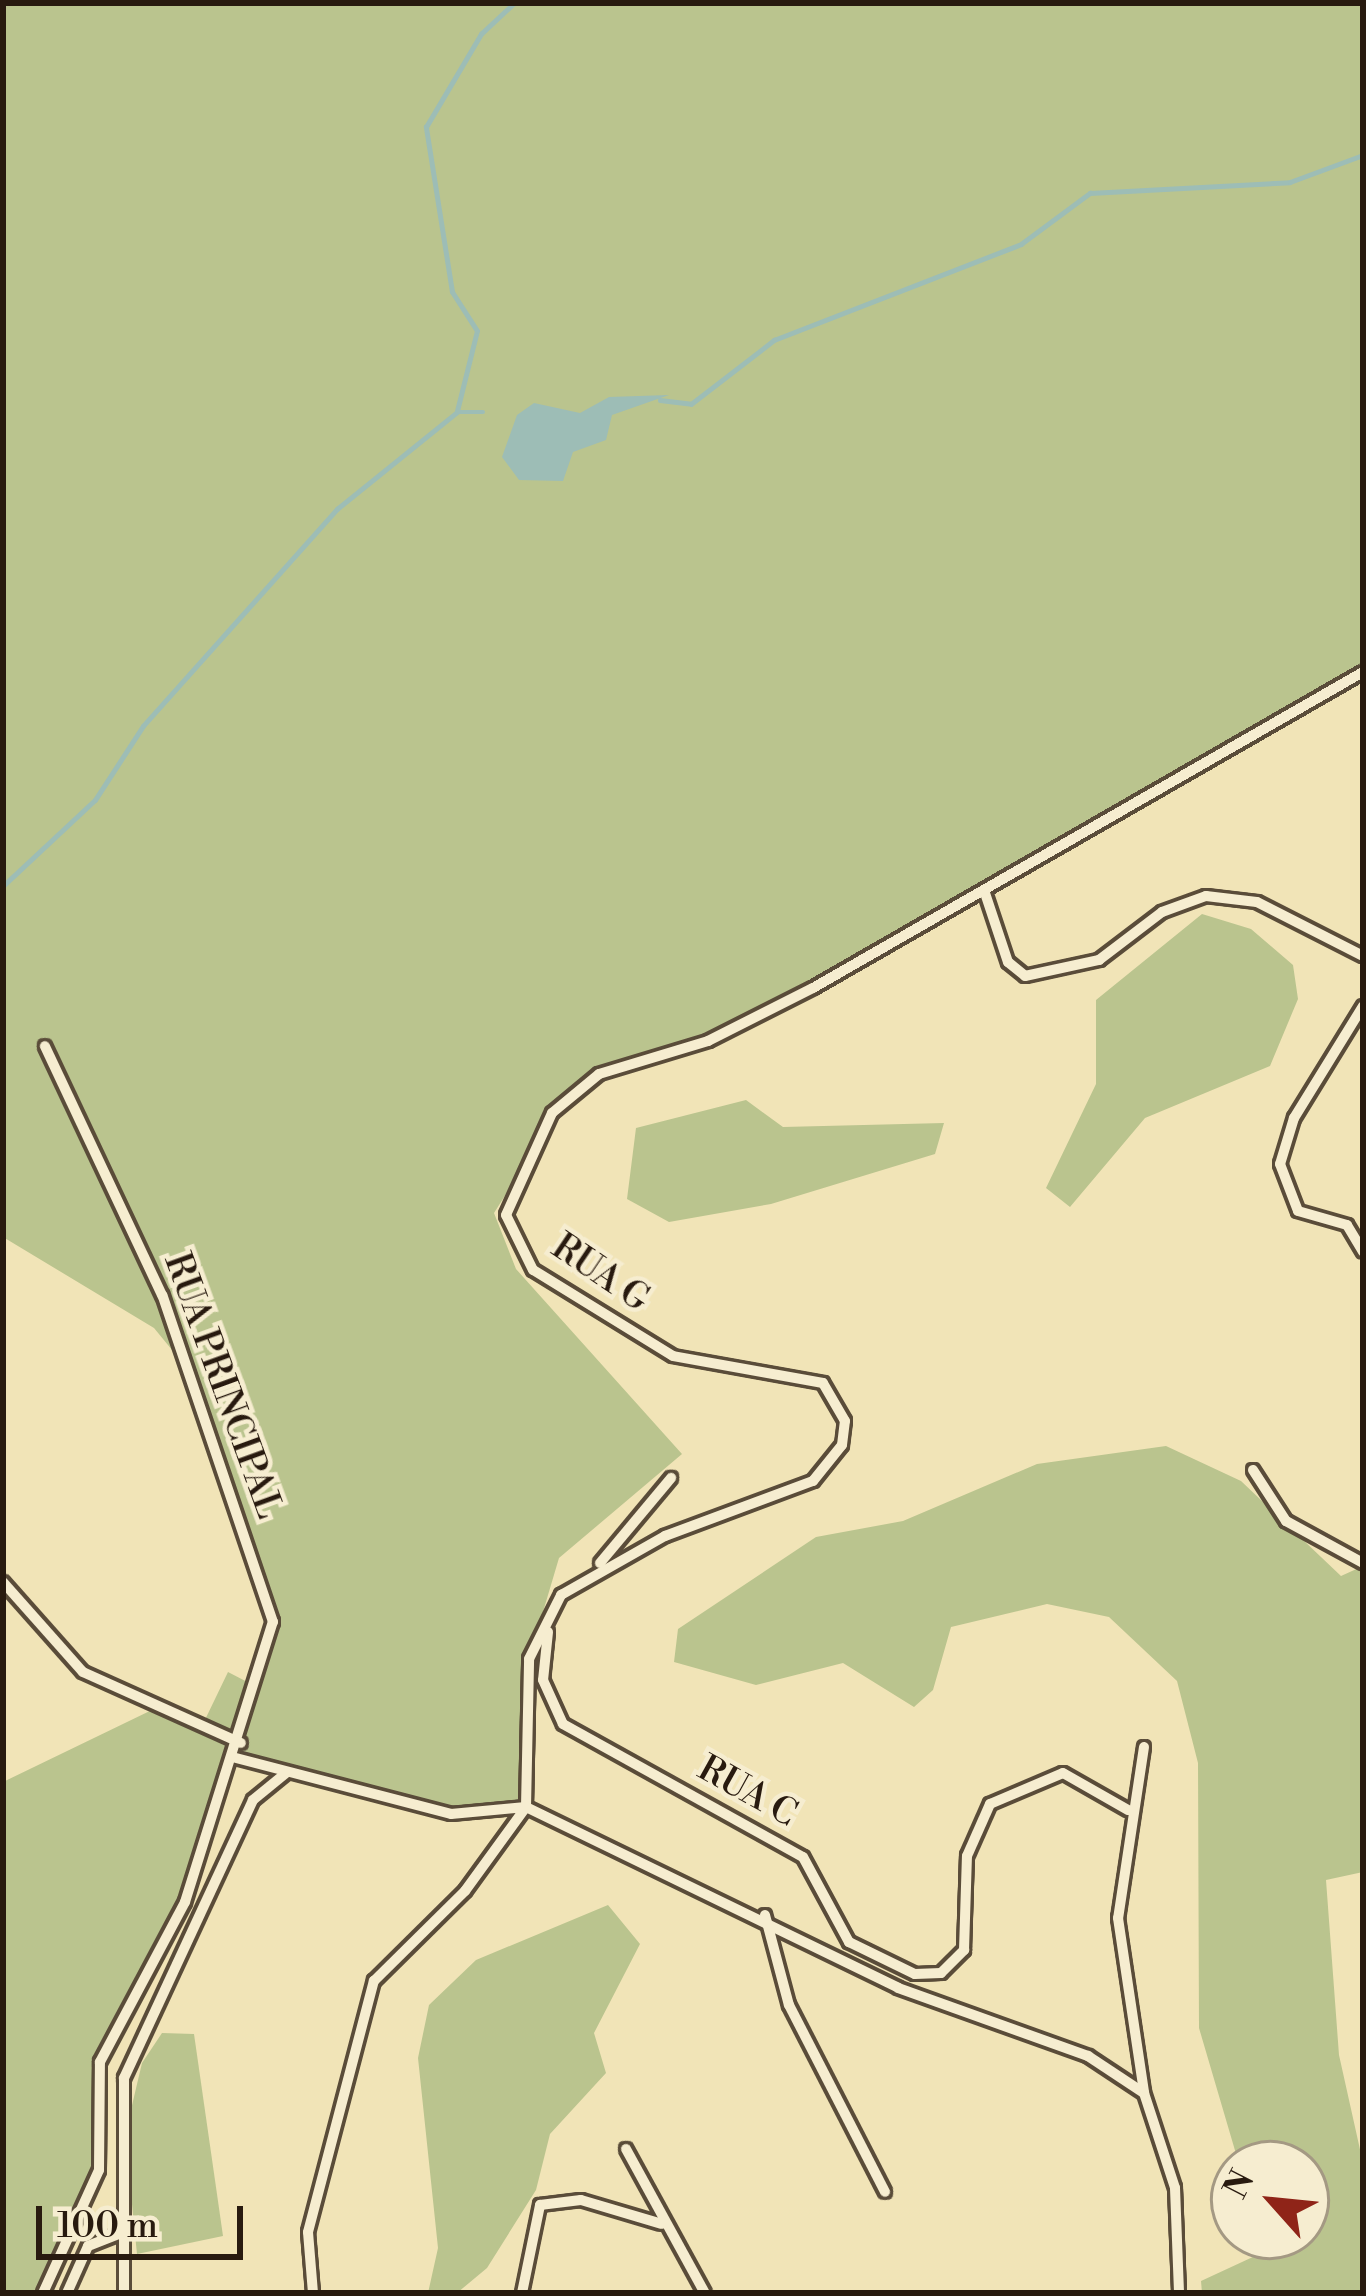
<!DOCTYPE html>
<html>
<head>
<meta charset="utf-8">
<style>
  body { margin:0 }
  #map { position:relative; width:1366px; height:2296px; overflow:hidden; background:#f1e4b7; font-family:"Libre Bodoni",serif }
  div>[style] { position:absolute }
  .green>* { inset:0; background:#bac48e }
  .water>* { inset:0; background:#9dbdb6 }
  .stream>* { height:4.5px; margin:-2.25px; padding:0 2.25px; transform-origin:2.25px; border-radius:2.25px; background:#9dbdb6 }
  .roads { filter:drop-shadow(3px 0 #5a4c39) drop-shadow(-3px 0 #5a4c39) drop-shadow(0 3px #5a4c39) drop-shadow(0 -3px #5a4c39) }
  .minor>* { height:10px; margin:-5px; padding:0 5px; transform-origin:5px; border-radius:5px; background:#f6edd0 }
  span { translate:-50% -50%; white-space:nowrap; text-align:center; line-height:1.15; -webkit-text-stroke:9px #f6edd0; paint-order:stroke }
  .street-label { font-size:36px; color:#281a0f }
  .frame { position:absolute; inset:0; border:6px solid #281a0f; pointer-events:none }
  .north { position:absolute; left:1210px; top:2140px; width:120px; height:120px; box-sizing:border-box; background:#f6edd0; border:3px solid #a49983; border-radius:50%; rotate:297deg; font-size:33px; font-weight:700; line-height:48px; text-align:center; color:#281a0f }
  .north::after { content:''; display:block; margin:auto; width:42px; height:54px; background:#8f2418; clip-path:polygon(50% 0,100% 100%,50% 72%,0 100%) }
  .scale { position:absolute; left:36px; top:2206px; width:207px; height:54px; box-sizing:border-box; border:6px solid #281a0f; border-top:0; padding-left:15px; font-size:36px; line-height:42px; white-space:nowrap; color:#281a0f; -webkit-text-stroke:9px #f6edd0; paint-order:stroke }
</style>
</head>
<body>
<div id="map">
  <div class="green">
    <i style="clip-path:polygon(3px 3px,1363px 3px,1363px 671px,708px 1041px,573px 1088px,494px 1213px,516px 1269px,682px 1454px,559px 1558px,529px 1659px,526px 1807px,451px 1814px,236px 1759px,185px 1902px,100px 2062px,99px 2170px,43px 2293px,3px 2293px,3px 1782px,156px 1708px,202px 1726px,228px 1672px,259px 1688px,273px 1623px,186px 1367px,154px 1328px,3px 1237px)"></i>
    <i style="clip-path:polygon(1202px 914px,1251px 929px,1293px 965px,1298px 999px,1270px 1066px,1145px 1118px,1070px 1207px,1046px 1188px,1096px 1084px,1096px 1000px)"></i>
    <i style="clip-path:polygon(746px 1100px,783px 1127px,944px 1123px,935px 1154px,771px 1204px,669px 1222px,627px 1199px,636px 1128px)"></i>
    <i style="clip-path:polygon(1166px 1446px,1241px 1481px,1341px 1576px,1363px 1566px,1363px 1872px,1326px 1880px,1339px 2055px,1363px 2163px,1363px 2293px,1202px 2293px,1201px 2281px,1255px 2256px,1254px 2236px,1306px 2236px,1306px 2164px,1239px 2164px,1199px 2028px,1198px 1763px,1177px 1681px,1109px 1617px,1047px 1604px,951px 1627px,933px 1690px,914px 1707px,843px 1663px,756px 1685px,674px 1662px,678px 1629px,816px 1537px,903px 1521px,1037px 1464px)"></i>
    <i style="clip-path:polygon(608px 1905px,640px 1944px,594px 2033px,606px 2073px,550px 2134px,536px 2190px,487px 2268px,457px 2293px,428px 2293px,438px 2248px,418px 2058px,429px 2005px,476px 1960px)"></i>
    <i style="clip-path:polygon(162px 2033px,194px 2034px,223px 2236px,137px 2254px,125px 2135px,142px 2063px)"></i>
  </div>
  <div class="water">
    <i style="clip-path:polygon(669px 395px,612px 415px,606px 440px,573px 452px,563px 481px,519px 480px,502px 457px,517px 415px,534px 403px,580px 413px,609px 397px)"></i>
  </div>
  <div class="stream">
    <i style="left:660px;top:400px;width:31px;rotate:7deg"></i>
    <i style="left:691px;top:404px;width:105px;rotate:-37.6deg"></i>
    <i style="left:774px;top:340px;width:265px;rotate:-21.2deg"></i>
    <i style="left:1021px;top:244px;width:86px;rotate:-36.5deg"></i>
    <i style="left:1090px;top:193px;width:200px;rotate:-3.1deg"></i>
    <i style="left:1290px;top:182px;width:78px;rotate:-20.3deg"></i>
    <i style="left:457px;top:411px;width:82px;rotate:-76deg"></i>
    <i style="left:477px;top:331px;width:46px;rotate:-122.7deg"></i>
    <i style="left:452px;top:292px;width:167px;rotate:-99deg"></i>
    <i style="left:426px;top:127px;width:108px;rotate:-59.4deg"></i>
    <i style="left:481px;top:34px;width:45px;rotate:-43.2deg"></i>
    <i style="left:3px;top:886px;width:126px;rotate:-43.1deg"></i>
    <i style="left:95px;top:800px;width:88px;rotate:-57deg"></i>
    <i style="left:143px;top:726px;width:291px;rotate:-48.2deg"></i>
    <i style="left:337px;top:509px;width:154px;rotate:-38.9deg"></i>
    <i style="left:457px;top:412px;width:26px"></i>
  </div>
  <div class="roads">
    <div class="minor">
      <i style="left:984px;top:890px;width:76px;rotate:71.6deg"></i>
      <i style="left:1008px;top:962px;width:22px;rotate:39deg"></i>
      <i style="left:1025px;top:976px;width:76px;rotate:-12.2deg"></i>
      <i style="left:1099px;top:960px;width:79px;rotate:-37.3deg"></i>
      <i style="left:1162px;top:912px;width:47px;rotate:-20deg"></i>
      <i style="left:1206px;top:896px;width:51px;rotate:6.7deg"></i>
      <i style="left:1257px;top:902px;width:119px;rotate:27deg"></i>
      <i style="left:1363px;top:1006px;width:132px;rotate:121.6deg"></i>
      <i style="left:1294px;top:1118px;width:48px;rotate:106.9deg"></i>
      <i style="left:1280px;top:1164px;width:50px;rotate:69deg"></i>
      <i style="left:1298px;top:1211px;width:51px;rotate:15.9deg"></i>
      <i style="left:1347px;top:1225px;width:31px;rotate:59deg"></i>
      <i style="left:1253px;top:1470px;width:61px;rotate:57.1deg"></i>
      <i style="left:1286px;top:1521px;width:88px;rotate:28.6deg"></i>
      <i style="left:600px;top:1563px;width:111px;rotate:-50.1deg"></i>
      <i style="left:3px;top:1582px;width:120px;rotate:48.4deg"></i>
      <i style="left:83px;top:1672px;width:173px;rotate:24.2deg"></i>
      <i style="left:548px;top:1632px;width:48px;rotate:95.9deg"></i>
      <i style="left:543px;top:1680px;width:48px;rotate:65.6deg"></i>
      <i style="left:563px;top:1724px;width:274px;rotate:29deg"></i>
      <i style="left:803px;top:1857px;width:97px;rotate:61.6deg"></i>
      <i style="left:849px;top:1942px;width:73px;rotate:25.9deg"></i>
      <i style="left:915px;top:1974px;width:26px;rotate:-2deg"></i>
      <i style="left:941px;top:1973px;width:33px;rotate:-45deg"></i>
      <i style="left:964px;top:1950px;width:94px;rotate:-88.2deg"></i>
      <i style="left:967px;top:1856px;width:57px;rotate:-66.1deg"></i>
      <i style="left:990px;top:1804px;width:79px;rotate:-23deg"></i>
      <i style="left:1063px;top:1773px;width:75px;rotate:29.6deg"></i>
      <i style="left:1144px;top:1747px;width:173px;rotate:98.6deg"></i>
      <i style="left:1118px;top:1918px;width:177px;rotate:81.5deg"></i>
      <i style="left:1144px;top:2093px;width:100px;rotate:71.9deg"></i>
      <i style="left:1175px;top:2188px;width:105px;rotate:87.8deg"></i>
      <i style="left:236px;top:1758px;width:222px;rotate:14.6deg"></i>
      <i style="left:451px;top:1814px;width:75px;rotate:-5.3deg"></i>
      <i style="left:526px;top:1807px;width:414px;rotate:25.9deg"></i>
      <i style="left:898px;top:1988px;width:202px;rotate:19.7deg"></i>
      <i style="left:1088px;top:2056px;width:67px;rotate:33.5deg"></i>
      <i style="left:765px;top:1915px;width:93px;rotate:75.1deg"></i>
      <i style="left:789px;top:2005px;width:210px;rotate:62.8deg"></i>
      <i style="left:626px;top:2149px;width:164px;rotate:61.3deg"></i>
      <i style="left:43px;top:2293px;width:135px;rotate:-65.5deg"></i>
      <i style="left:99px;top:2170px;width:108px;rotate:-89.5deg"></i>
      <i style="left:100px;top:2062px;width:181px;rotate:-62deg"></i>
      <i style="left:185px;top:1902px;width:294px;rotate:-72.6deg"></i>
      <i style="left:273px;top:1622px;width:345px;rotate:-108.7deg"></i>
      <i style="left:162px;top:1295px;width:275px;rotate:-115.2deg"></i>
      <i style="left:67px;top:2293px;width:51px;rotate:-65.9deg"></i>
      <i style="left:88px;top:2246px;width:41px;rotate:-21.5deg"></i>
      <i style="left:124px;top:2293px;width:215px;rotate:-90deg"></i>
      <i style="left:124px;top:2078px;width:306px;rotate:-65.1deg"></i>
      <i style="left:253px;top:1800px;width:43px;rotate:-39.3deg"></i>
      <i style="left:313px;top:2293px;width:61px;rotate:-94.7deg"></i>
      <i style="left:308px;top:2232px;width:260px;rotate:-75.3deg"></i>
      <i style="left:374px;top:1981px;width:128px;rotate:-44.7deg"></i>
      <i style="left:465px;top:1891px;width:104px;rotate:-54deg"></i>
      <i style="left:526px;top:1807px;width:148px;rotate:-88.8deg"></i>
      <i style="left:529px;top:1659px;width:72px;rotate:-63.4deg"></i>
      <i style="left:561px;top:1595px;width:120px;rotate:-29.6deg"></i>
      <i style="left:665px;top:1536px;width:158px;rotate:-20.4deg"></i>
      <i style="left:813px;top:1481px;width:46px;rotate:-51.1deg"></i>
      <i style="left:842px;top:1445px;width:24px;rotate:-83deg"></i>
      <i style="left:845px;top:1421px;width:44px;rotate:-120.1deg"></i>
      <i style="left:823px;top:1383px;width:152px;rotate:-169.8deg"></i>
      <i style="left:673px;top:1356px;width:164px;rotate:-148.4deg"></i>
      <i style="left:533px;top:1270px;width:61px;rotate:-116.1deg"></i>
      <i style="left:506px;top:1215px;width:112px;rotate:-65.7deg"></i>
      <i style="left:552px;top:1113px;width:61px;rotate:-39.7deg"></i>
      <i style="left:599px;top:1074px;width:114px;rotate:-16.8deg"></i>
      <i style="left:708px;top:1041px;width:118px;rotate:-26.8deg"></i>
      <i style="left:813px;top:988px;width:634px;rotate:-29.88deg"></i>
      <i style="left:522px;top:2293px;width:90px;rotate:-78.4deg"></i>
      <i style="left:540px;top:2205px;width:41px;rotate:-7deg"></i>
      <i style="left:581px;top:2200px;width:84px;rotate:16.5deg"></i>
    </div>
  </div>
  <div class="street-label">
    <span style="left:600px;top:1274px;rotate:34deg">RUA G</span>
    <span style="left:222px;top:1386px;rotate:70deg">RUA PRINCIPAL</span>
    <span style="left:747px;top:1792px;rotate:29deg">RUA C</span>
  </div>
  <div class="frame"></div>
  <div class="north">N</div>
  <div class="scale">100 m</div>
</div>
</body>
</html>
